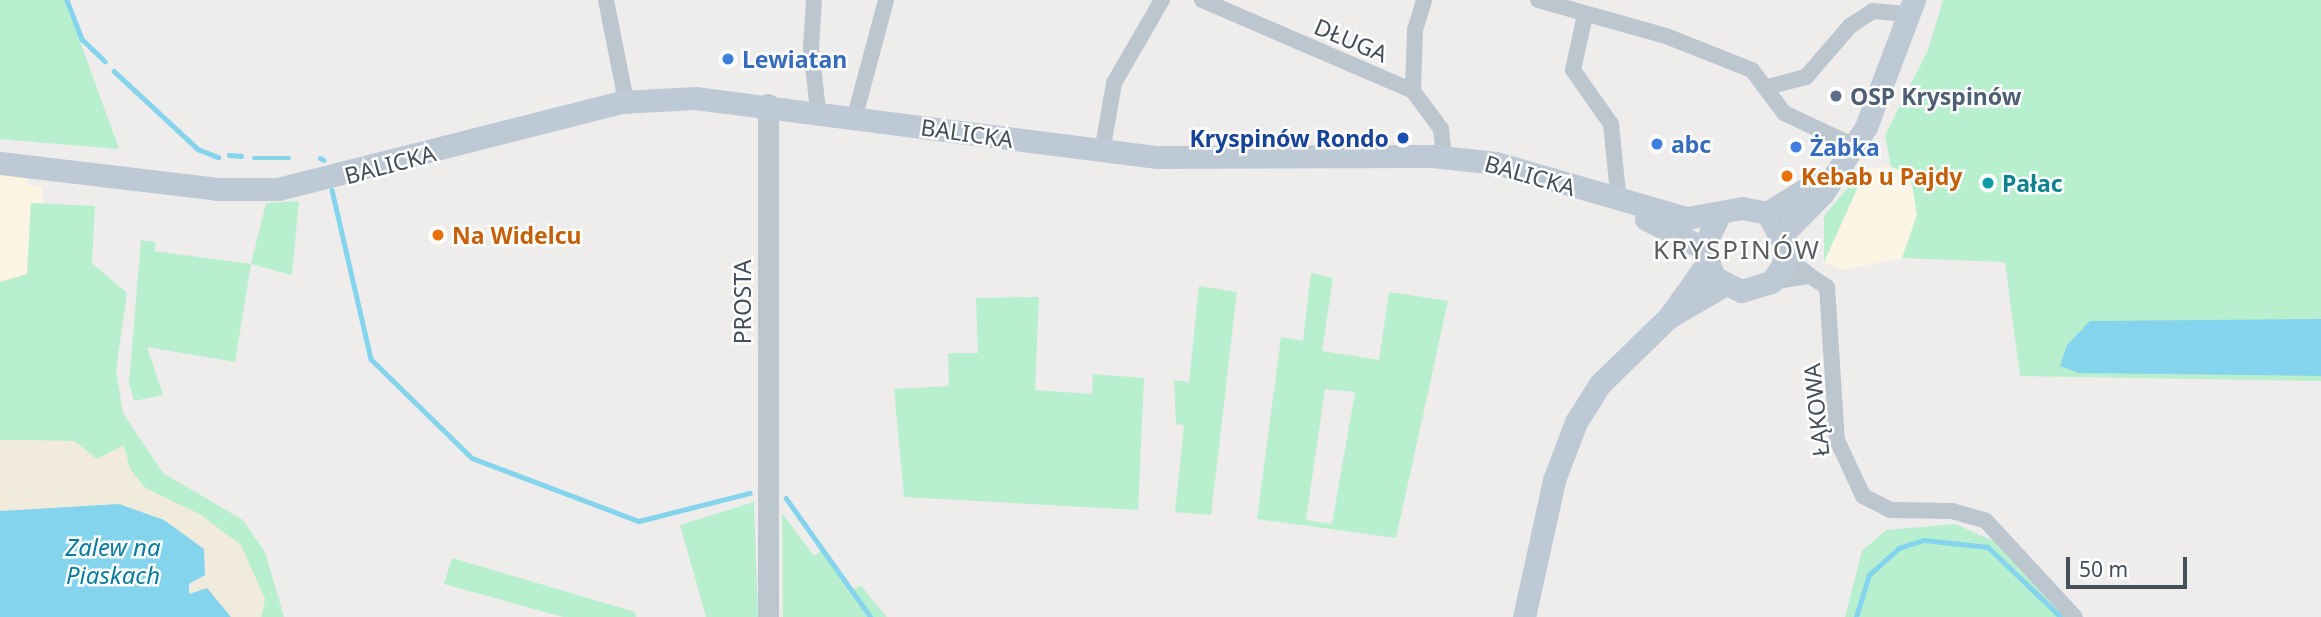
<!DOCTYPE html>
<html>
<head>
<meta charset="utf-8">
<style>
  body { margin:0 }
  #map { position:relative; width:2321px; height:617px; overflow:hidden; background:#efecec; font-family:"Noto Sans",sans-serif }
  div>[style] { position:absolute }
  .commercial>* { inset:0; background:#fcf5e3 }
  .green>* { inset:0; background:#b8efcf }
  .sand>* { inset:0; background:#f1ebdb }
  .water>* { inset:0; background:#84d4ed }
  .stream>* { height:4.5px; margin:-2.25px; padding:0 2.25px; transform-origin:2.25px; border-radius:2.25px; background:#84d4ed }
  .minor>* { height:16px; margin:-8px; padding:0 8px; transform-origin:8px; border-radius:8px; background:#bcc6cf }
  .tertiary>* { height:21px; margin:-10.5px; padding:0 10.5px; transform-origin:10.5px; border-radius:10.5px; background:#bcc6cf }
  .secondary>* { height:23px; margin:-11.5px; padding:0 11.5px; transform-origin:11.5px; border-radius:11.5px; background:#bec9d6 }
  .dots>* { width:19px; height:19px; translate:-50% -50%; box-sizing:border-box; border:4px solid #fff; border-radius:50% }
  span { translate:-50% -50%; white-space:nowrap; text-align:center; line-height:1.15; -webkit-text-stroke:5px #fff; paint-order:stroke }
  .street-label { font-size:23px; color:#444f5a }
  .shop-label { font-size:23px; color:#366cbe; font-weight:700 }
  .left { translate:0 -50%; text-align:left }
  .service-label { font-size:23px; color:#4e5e75; font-weight:700 }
  .transit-label { font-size:23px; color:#164399; font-weight:700 }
  .right { translate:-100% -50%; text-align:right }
  .food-label { font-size:23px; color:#c56008; font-weight:700 }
  .culture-label { font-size:23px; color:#0d838f; font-weight:700 }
  .water-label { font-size:24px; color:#097ca0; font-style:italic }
  .quarter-label { font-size:26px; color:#595c61; letter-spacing:2px }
  .scale { position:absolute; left:2066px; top:557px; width:121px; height:32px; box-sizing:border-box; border:4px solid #444f5a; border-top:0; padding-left:9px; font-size:21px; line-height:24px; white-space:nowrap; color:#444f5a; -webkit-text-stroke:5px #fff; paint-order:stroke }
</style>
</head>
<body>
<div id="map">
  <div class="commercial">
    <i style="clip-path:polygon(1891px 167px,1910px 173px,1917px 215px,1902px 258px,1843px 270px,1824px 262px,1857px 189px,1855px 179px,1866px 168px)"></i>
    <i style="clip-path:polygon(0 175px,27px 176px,28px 185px,42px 187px,43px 203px,31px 203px,27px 274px,0 282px)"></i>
  </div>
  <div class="green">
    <i style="clip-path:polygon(0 0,65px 0,119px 149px,0 139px)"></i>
    <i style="clip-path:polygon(1943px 0,2321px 0,2321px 381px,2020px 376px,2005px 262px,1902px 258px,1917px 215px,1910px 173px,1891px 167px,1885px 135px,1928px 50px)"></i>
    <i style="clip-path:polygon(1855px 179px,1857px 189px,1824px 262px,1824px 216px)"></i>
    <i style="clip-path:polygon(299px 201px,292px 275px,251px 264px,235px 362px,147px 347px,163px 395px,134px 401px,129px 383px,141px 240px,156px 242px,154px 251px,251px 264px,266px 203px)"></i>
    <i style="clip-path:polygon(31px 203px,95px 206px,92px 263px,127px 293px,116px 370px,123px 413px,163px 473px,243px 520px,265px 552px,284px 617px,261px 617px,265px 599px,201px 515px,145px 488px,130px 469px,96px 459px,74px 441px,0 440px,0 282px,27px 274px)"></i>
    <i style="clip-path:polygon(evenodd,1311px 273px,1333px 278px,1322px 351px,1379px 360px,1389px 292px,1448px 301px,1396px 538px,1257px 519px,1281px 337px,1303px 341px,1311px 273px,1325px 389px,1355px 392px,1332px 524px,1306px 520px,1325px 389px)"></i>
    <i style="clip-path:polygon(1199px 286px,1237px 292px,1211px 515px,1175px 512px,1184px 425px,1176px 424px,1174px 380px,1189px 382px)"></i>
    <i style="clip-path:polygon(1039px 297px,1035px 390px,1092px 394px,1093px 374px,1144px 378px,1138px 510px,904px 497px,894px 389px,949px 386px,948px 353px,978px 353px,976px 298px)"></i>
    <i style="clip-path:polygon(754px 502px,758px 617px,706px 617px,680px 525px)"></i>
    <i style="clip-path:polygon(782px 513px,814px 556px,821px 551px,850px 590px,861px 586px,887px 617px,783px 617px)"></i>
    <i style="clip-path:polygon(1955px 524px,1994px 541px,2066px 617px,1845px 617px,1862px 551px,1886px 530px)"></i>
    <i style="clip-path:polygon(452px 558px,635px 612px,636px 617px,563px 617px,444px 584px)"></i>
  </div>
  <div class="sand">
    <i style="clip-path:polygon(0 440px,74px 441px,97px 459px,124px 445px,130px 469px,145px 488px,201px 515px,241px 545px,265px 599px,261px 617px,231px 617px,206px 588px,189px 594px,204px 549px,164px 520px,119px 504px,0 511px)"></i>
  </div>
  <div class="water">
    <i style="clip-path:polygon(2321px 319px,2321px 376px,2079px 373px,2060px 366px,2067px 345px,2090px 321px)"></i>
    <i style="clip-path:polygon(119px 504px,164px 520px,204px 549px,205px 575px,189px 584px,189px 594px,207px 588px,231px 617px,0 617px,0 511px)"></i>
  </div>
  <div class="stream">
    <i style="left:67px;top:0;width:42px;rotate:69deg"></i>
    <i style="left:82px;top:39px;width:32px;rotate:44deg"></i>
    <i style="left:114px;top:71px;width:115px;rotate:42.9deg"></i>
    <i style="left:198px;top:149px;width:22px;rotate:22deg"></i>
    <i style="left:229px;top:155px;width:12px;rotate:5deg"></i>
    <i style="left:254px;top:158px;width:35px"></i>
    <i style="left:320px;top:158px;width:4px;rotate:27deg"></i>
    <i style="left:332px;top:190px;width:173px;rotate:77deg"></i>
    <i style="left:371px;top:359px;width:141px;rotate:44.4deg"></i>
    <i style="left:472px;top:458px;width:178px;rotate:20.7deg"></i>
    <i style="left:639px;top:521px;width:114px;rotate:-14.2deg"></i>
    <i style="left:786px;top:498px;width:146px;rotate:54.5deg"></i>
    <i style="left:1856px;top:617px;width:44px;rotate:-72.8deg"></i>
    <i style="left:1869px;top:575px;width:40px;rotate:-42deg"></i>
    <i style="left:1899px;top:548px;width:26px;rotate:-18deg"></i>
    <i style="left:1924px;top:540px;width:64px;rotate:6.2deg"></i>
    <i style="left:1988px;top:547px;width:101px;rotate:43.8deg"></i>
  </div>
  <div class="minor">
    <i style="left:606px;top:0;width:93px;rotate:78.8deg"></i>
    <i style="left:624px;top:91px;width:11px;rotate:105deg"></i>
    <i style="left:814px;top:0;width:48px;rotate:93.6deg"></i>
    <i style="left:811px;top:48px;width:62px;rotate:83.6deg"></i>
    <i style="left:1202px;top:0;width:230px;rotate:23.3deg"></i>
    <i style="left:1413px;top:91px;width:47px;rotate:53.6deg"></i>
    <i style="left:1441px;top:129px;width:28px;rotate:84deg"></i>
    <i style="left:1538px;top:0;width:133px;rotate:15.7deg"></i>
    <i style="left:1666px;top:36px;width:92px;rotate:21.6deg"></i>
    <i style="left:1752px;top:70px;width:54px;rotate:53.3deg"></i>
    <i style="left:1784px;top:113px;width:77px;rotate:25.2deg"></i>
    <i style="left:1585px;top:15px;width:56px;rotate:102.3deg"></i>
    <i style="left:1573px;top:70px;width:66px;rotate:54.9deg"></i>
    <i style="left:1611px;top:124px;width:79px;rotate:84.2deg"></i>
    <i style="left:1768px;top:87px;width:39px;rotate:-15deg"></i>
    <i style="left:1806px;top:77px;width:67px;rotate:-49.2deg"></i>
    <i style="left:1850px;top:26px;width:27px;rotate:-33deg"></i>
    <i style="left:1873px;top:11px;width:36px;rotate:5deg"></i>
    <i style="left:1413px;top:91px;width:61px;rotate:-88.1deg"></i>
    <i style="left:1415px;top:30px;width:31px;rotate:-73deg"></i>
    <i style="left:855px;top:116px;width:120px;rotate:-75deg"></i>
    <i style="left:1102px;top:152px;width:70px;rotate:-80.1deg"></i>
    <i style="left:1114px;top:83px;width:96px;rotate:-60deg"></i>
    <i style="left:1785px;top:255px;width:33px;rotate:40deg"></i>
    <i style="left:1771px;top:282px;width:39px;rotate:-9deg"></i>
    <i style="left:1810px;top:276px;width:20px;rotate:33deg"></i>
    <i style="left:1827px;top:287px;width:153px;rotate:86.3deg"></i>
    <i style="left:1837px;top:440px;width:62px;rotate:65.1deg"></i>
    <i style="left:1863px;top:496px;width:30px;rotate:27deg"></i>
    <i style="left:1890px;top:510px;width:62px;rotate:0.9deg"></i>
    <i style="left:1952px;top:511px;width:35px;rotate:16deg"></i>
    <i style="left:1986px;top:521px;width:131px;rotate:47.2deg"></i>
  </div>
  <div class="tertiary">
    <i style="left:768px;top:104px;width:513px;rotate:90deg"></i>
  </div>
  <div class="secondary">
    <i style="left:0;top:163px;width:219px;rotate:6.8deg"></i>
    <i style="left:217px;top:189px;width:61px"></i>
    <i style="left:278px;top:189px;width:354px;rotate:-14.2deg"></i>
    <i style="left:621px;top:102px;width:74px;rotate:-3.1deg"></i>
    <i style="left:695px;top:98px;width:466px;rotate:7.3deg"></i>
    <i style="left:1157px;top:157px;width:275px;rotate:-0.2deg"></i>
    <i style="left:1432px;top:156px;width:64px;rotate:6.2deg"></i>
    <i style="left:1496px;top:163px;width:199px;rotate:16.1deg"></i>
    <i style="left:1687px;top:218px;width:56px;rotate:-10.3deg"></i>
    <i style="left:1742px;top:208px;width:25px;rotate:11deg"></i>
    <i style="left:1767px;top:213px;width:38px;rotate:61deg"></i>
    <i style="left:1785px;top:246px;width:19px;rotate:96deg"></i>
    <i style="left:1783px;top:265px;width:21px;rotate:125deg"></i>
    <i style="left:1771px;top:282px;width:31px;rotate:163deg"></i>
    <i style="left:1741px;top:291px;width:30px;rotate:-153deg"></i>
    <i style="left:1714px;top:277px;width:31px;rotate:-111deg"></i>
    <i style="left:1703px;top:248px;width:37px;rotate:-64deg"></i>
    <i style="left:1767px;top:213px;width:59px;rotate:-31.8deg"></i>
    <i style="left:1646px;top:219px;width:64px;rotate:27deg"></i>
    <i style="left:1783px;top:234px;width:57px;rotate:-45.7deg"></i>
    <i style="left:1823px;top:193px;width:79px;rotate:-56.9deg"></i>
    <i style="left:1866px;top:127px;width:136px;rotate:-69.3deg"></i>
    <i style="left:1669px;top:317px;width:64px;rotate:-30.2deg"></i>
    <i style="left:1524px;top:617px;width:140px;rotate:-77.6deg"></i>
    <i style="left:1554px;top:480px;width:62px;rotate:-69.2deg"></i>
    <i style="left:1576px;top:422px;width:45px;rotate:-57.7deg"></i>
    <i style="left:1600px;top:384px;width:96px;rotate:-44.2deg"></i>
    <i style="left:1669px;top:317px;width:64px;rotate:-54.6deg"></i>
  </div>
  <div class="dots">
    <i style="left:728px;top:59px;background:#3f7fe0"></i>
    <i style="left:1836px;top:96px;background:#5c6f8a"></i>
    <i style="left:1403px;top:138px;background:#1a4fb4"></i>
    <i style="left:1657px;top:144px;background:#3f7fe0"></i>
    <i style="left:1796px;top:147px;background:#3f7fe0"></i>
    <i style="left:1787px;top:176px;background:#e8710a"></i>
    <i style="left:1988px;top:183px;background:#0f9aa8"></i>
    <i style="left:438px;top:235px;background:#e8710a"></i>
  </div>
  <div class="street-label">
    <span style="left:1351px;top:40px;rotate:23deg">DŁUGA</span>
    <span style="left:967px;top:133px;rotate:8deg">BALICKA</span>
    <span style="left:390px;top:164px;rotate:-15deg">BALICKA</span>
    <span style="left:1530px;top:175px;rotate:16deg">BALICKA</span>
    <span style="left:742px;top:302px;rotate:-90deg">PROSTA</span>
    <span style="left:1816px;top:410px;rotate:-96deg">ŁĄKOWA</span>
  </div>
  <div class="shop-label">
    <span class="left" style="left:742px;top:59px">Lewiatan</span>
    <span class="left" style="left:1671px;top:144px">abc</span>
    <span class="left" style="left:1810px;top:147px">Żabka</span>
  </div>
  <div class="service-label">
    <span class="left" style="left:1850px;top:96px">OSP Kryspinów</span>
  </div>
  <div class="transit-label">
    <span class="right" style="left:1389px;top:138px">Kryspinów Rondo</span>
  </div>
  <div class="food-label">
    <span class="left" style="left:1801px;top:176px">Kebab u Pajdy</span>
    <span class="left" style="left:452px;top:235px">Na Widelcu</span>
  </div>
  <div class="culture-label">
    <span class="left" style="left:2002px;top:183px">Pałac</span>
  </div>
  <div class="water-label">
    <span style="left:113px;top:561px">Zalew na<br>Piaskach</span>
  </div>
  <div class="quarter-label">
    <span style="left:1737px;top:250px">KRYSPINÓW</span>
  </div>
  <div class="scale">50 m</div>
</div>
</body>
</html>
